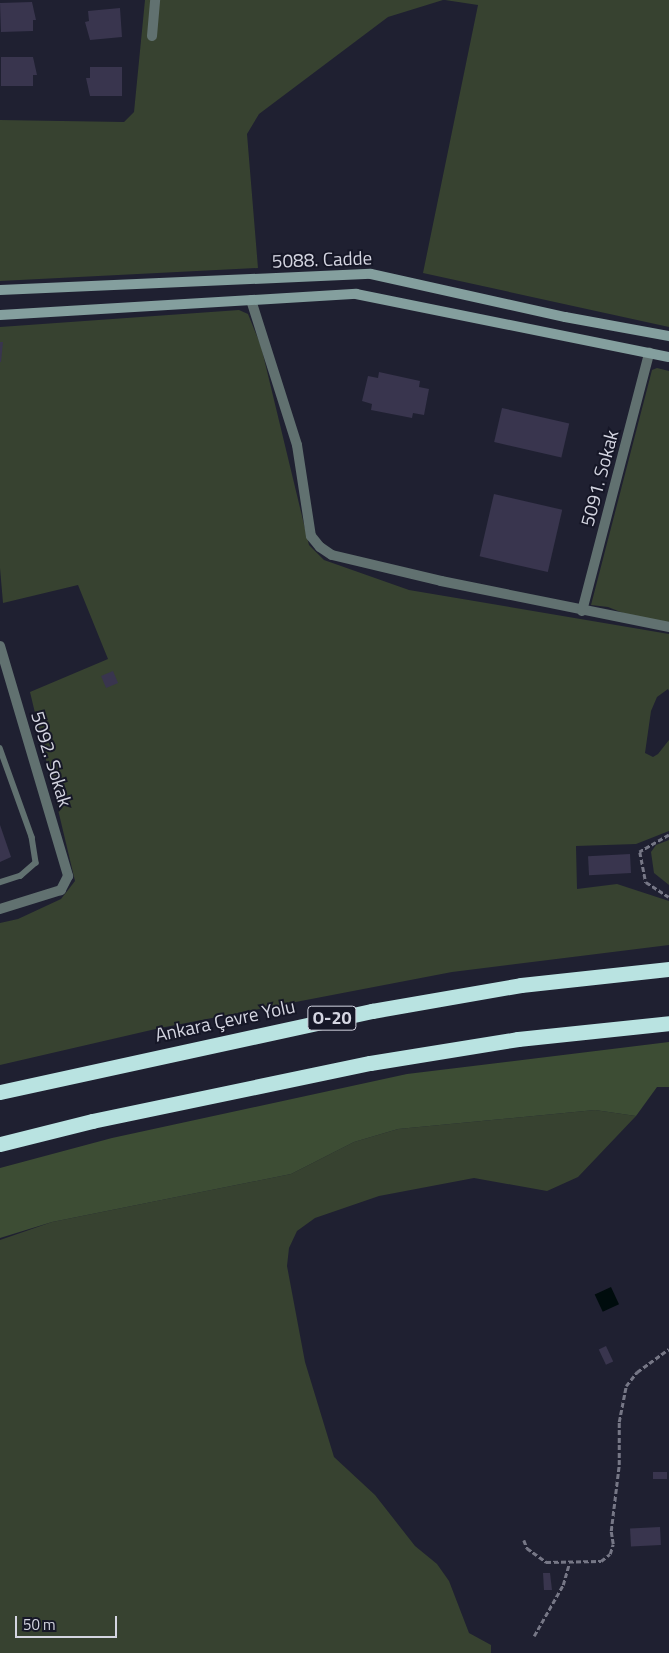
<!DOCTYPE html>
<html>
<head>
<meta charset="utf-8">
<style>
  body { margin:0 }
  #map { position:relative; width:669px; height:1653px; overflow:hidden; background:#1f2031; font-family:"Titillium Web",sans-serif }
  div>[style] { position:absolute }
  .green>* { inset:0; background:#374230 }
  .forest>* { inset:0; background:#3d4d34 }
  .water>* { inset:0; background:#000c0d; transform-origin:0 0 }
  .building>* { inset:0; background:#39354e; transform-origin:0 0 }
  .path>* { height:2.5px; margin-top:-1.25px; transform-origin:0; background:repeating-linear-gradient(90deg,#767786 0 5px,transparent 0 7.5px) }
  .lane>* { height:5.5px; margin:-2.75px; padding:0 2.75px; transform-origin:2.75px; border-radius:2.75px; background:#617170 }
  .street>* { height:10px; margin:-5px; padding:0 5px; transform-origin:5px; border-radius:5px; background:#617170 }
  .secondary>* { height:10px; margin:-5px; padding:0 5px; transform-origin:5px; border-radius:5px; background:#849f9e }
  .highway>* { height:15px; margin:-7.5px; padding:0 7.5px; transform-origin:7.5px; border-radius:7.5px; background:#b9e3e1 }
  span { translate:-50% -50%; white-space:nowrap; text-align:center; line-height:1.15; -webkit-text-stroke:4px #161727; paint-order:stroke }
  .shield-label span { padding:1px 4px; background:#161727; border:1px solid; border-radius:4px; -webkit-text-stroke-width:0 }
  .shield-label { font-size:18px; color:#d4d5e1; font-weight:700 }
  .street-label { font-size:19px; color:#d4d5e1 }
  .scale { position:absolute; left:15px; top:1616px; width:102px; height:22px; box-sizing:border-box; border:2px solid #d4d5e1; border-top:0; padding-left:6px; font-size:15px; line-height:18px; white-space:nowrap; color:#d4d5e1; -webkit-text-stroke:4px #161727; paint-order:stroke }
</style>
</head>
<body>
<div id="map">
  <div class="green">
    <i style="clip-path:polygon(145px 0,443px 0,388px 17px,259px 114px,247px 134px,258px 268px,0 281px,0 120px,124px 122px,134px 112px)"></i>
    <i style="clip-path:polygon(445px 0,669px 0,669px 327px,423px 273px,478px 5px)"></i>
    <i style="clip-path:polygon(239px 310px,248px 314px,261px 346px,309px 545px,324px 560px,409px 590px,669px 634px,669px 691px,668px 689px,657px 697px,651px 711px,645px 753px,653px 757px,658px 754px,669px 740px,669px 831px,636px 844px,576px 846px,577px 889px,617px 884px,669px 901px,669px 945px,452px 972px,160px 1028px,0 1065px,0 923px,18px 919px,61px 899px,75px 881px,30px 692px,108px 659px,78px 585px,3px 603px,0 568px,0 327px)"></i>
    <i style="clip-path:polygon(657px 368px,669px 371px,669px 623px,638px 619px,608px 607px,591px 605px,652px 370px)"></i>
    <i style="clip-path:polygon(669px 840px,669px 885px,654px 873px,651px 852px,656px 845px)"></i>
    <i style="clip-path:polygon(595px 1110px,636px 1116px,578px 1177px,547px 1191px,474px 1178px,379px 1196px,315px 1218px,297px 1231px,289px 1248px,287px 1266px,305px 1362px,334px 1457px,375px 1495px,415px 1546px,437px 1564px,449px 1581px,469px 1633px,491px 1645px,491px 1653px,0 1653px,0 1240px,52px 1222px,291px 1174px,354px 1142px,398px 1129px)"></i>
  </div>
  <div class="forest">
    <i style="clip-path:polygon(669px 1042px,669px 1087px,657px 1087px,636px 1116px,595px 1110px,398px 1129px,354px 1142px,291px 1174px,52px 1222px,0 1238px,0 1168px,112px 1138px,407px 1074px)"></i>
  </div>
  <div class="water">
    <i style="left:611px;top:1287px;width:19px;height:18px;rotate:65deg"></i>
  </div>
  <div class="building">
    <i style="clip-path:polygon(32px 2px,36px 20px,33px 20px,33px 31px,1px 32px,0 3px)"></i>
    <i style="clip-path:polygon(120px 8px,122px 37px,90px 40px,85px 22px,89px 21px,88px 11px)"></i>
    <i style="clip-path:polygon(1px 57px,33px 57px,37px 75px,33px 75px,33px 86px,1px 86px)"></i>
    <i style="clip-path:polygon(90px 67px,122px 67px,122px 96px,90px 96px,86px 78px,90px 78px)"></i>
    <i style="clip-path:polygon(0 342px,3px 342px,1px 362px,0 362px)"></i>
    <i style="clip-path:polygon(379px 372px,420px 381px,419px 387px,429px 389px,424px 415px,413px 413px,412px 418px,371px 410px,372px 404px,362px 401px,368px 376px,378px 378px)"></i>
    <i style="left:502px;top:408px;width:69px;height:35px;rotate:13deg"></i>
    <i style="left:494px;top:494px;width:70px;height:64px;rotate:13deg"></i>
    <i style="left:113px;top:671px;width:13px;height:13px;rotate:67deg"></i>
    <i style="clip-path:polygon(0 825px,11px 857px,0 862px)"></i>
    <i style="left:630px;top:854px;width:19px;height:42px;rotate:87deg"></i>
    <i style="left:606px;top:1346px;width:17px;height:8px;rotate:65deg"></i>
    <i style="left:653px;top:1472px;width:14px;height:7px"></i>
    <i style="left:660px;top:1527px;width:18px;height:30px;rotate:87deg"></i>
    <i style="clip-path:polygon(543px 1573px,550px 1573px,552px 1590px,544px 1590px)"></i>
  </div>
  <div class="path">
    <i style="left:669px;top:835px;width:34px;rotate:150deg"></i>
    <i style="left:640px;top:852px;width:31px;rotate:79deg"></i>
    <i style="left:646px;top:882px;width:27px;rotate:33deg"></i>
    <i style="left:524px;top:1540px;width:9px;rotate:69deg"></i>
    <i style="left:527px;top:1548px;width:24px;rotate:36deg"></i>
    <i style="left:546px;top:1562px;width:55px;rotate:-1deg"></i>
    <i style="left:601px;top:1561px;width:11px;rotate:-38deg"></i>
    <i style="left:610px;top:1554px;width:10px;rotate:-73deg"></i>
    <i style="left:613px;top:1544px;width:13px;rotate:-99deg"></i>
    <i style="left:611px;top:1531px;width:66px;rotate:-83.1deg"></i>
    <i style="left:619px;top:1465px;width:43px;rotate:-90deg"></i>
    <i style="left:619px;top:1422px;width:37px;rotate:-79deg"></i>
    <i style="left:626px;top:1386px;width:18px;rotate:-52deg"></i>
    <i style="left:637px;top:1372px;width:39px;rotate:-36deg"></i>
    <i style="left:534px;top:1636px;width:59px;rotate:-60.4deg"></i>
    <i style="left:563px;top:1585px;width:22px;rotate:-74deg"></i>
  </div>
  <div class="lane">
    <i style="left:0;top:748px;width:95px;rotate:70.2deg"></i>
    <i style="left:32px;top:837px;width:26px;rotate:81deg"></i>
    <i style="left:36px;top:863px;width:20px;rotate:139deg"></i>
    <i style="left:21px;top:876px;width:22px;rotate:162deg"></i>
  </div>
  <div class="street">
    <i style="left:152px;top:36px;width:36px;rotate:-85deg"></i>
    <i style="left:251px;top:300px;width:152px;rotate:72.4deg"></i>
    <i style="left:297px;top:445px;width:92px;rotate:81.3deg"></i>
    <i style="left:311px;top:536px;width:14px;rotate:51deg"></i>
    <i style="left:320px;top:547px;width:14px;rotate:34deg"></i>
    <i style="left:332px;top:555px;width:112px;rotate:13.4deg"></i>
    <i style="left:441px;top:581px;width:233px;rotate:11.4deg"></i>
    <i style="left:582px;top:611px;width:267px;rotate:-75.4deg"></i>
    <i style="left:0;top:646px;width:240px;rotate:73.5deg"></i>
    <i style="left:68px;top:876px;width:16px;rotate:117deg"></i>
    <i style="left:61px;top:890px;width:64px;rotate:162.7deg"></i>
  </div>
  <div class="secondary">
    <i style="left:0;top:290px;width:371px;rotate:-2.5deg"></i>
    <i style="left:371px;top:274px;width:199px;rotate:12.5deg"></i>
    <i style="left:565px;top:317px;width:106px;rotate:10.4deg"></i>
    <i style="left:0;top:315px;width:357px;rotate:-3.4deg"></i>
    <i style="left:356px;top:294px;width:319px;rotate:11.4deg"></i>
  </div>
  <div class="highway">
    <i style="left:0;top:1092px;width:381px;rotate:-12.3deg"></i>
    <i style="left:372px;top:1011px;width:151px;rotate:-9.9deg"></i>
    <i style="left:521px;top:985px;width:149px;rotate:-6.2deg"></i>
    <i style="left:0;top:1144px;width:95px;rotate:-14deg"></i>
    <i style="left:92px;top:1121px;width:284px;rotate:-11.8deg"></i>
    <i style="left:370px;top:1063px;width:150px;rotate:-9.2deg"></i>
    <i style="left:518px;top:1039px;width:152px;rotate:-6deg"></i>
  </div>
  <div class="shield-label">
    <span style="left:332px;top:1018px">O-20</span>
  </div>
  <div class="street-label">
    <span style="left:322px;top:259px;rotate:-2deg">5088. Cadde</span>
    <span style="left:599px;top:478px;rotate:-75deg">5091. Sokak</span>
    <span style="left:52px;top:759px;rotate:73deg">5092. Sokak</span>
    <span style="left:225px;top:1020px;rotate:-12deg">Ankara Çevre Yolu</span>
  </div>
  <div class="scale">50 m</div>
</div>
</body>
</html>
